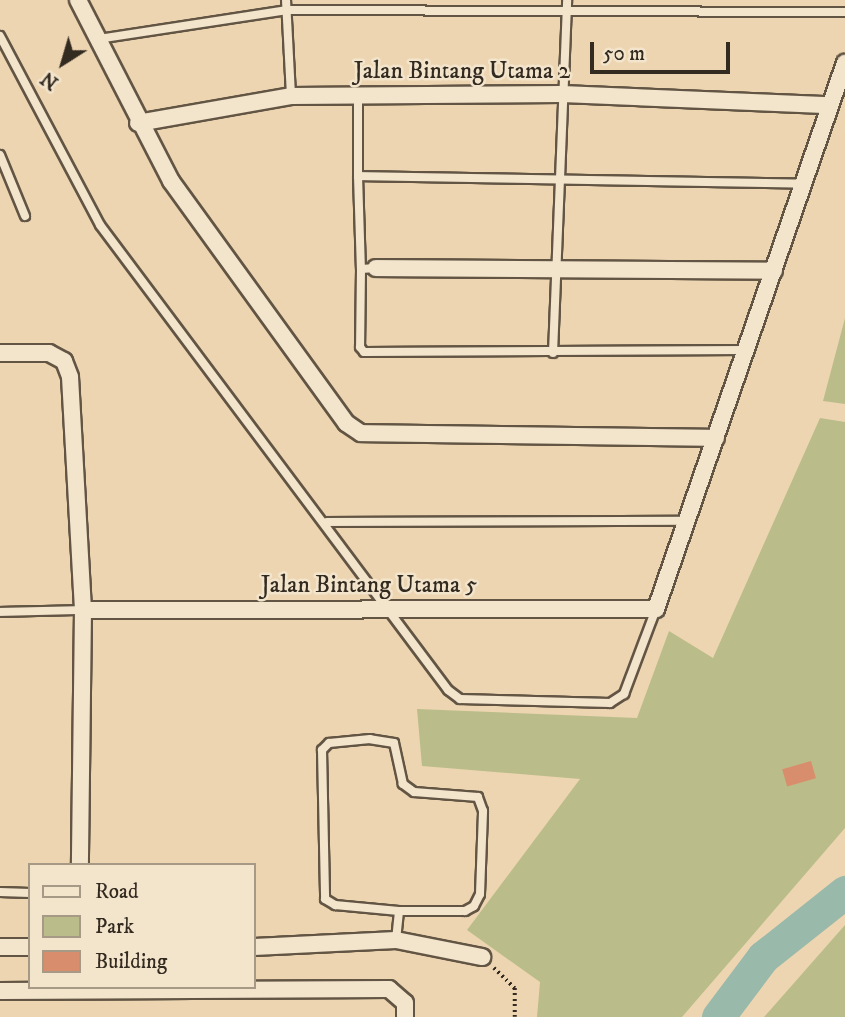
<!DOCTYPE html>
<html>
<head>
<meta charset="utf-8">
<style>
  body { margin:0 }
  #map { position:relative; width:845px; height:1017px; overflow:hidden; background:#edd5b1; font-family:"IM FELL DW Pica",serif }
  div>[style] { position:absolute }
  .green>* { inset:0; background:#babd8a }
  .river>* { height:33px; margin:-16.5px; padding:0 16.5px; transform-origin:16.5px; border-radius:16.5px; background:#99b9aa }
  .building>* { inset:0; background:#d88e6c; transform-origin:0 0 }
  .path>* { height:3.5px; margin-top:-1.75px; transform-origin:0; background:repeating-linear-gradient(90deg,#332a20 0 2px,transparent 0 5.5px) }
  .roads { filter:drop-shadow(2px 0 #625544) drop-shadow(-2px 0 #625544) drop-shadow(0 2px #625544) drop-shadow(0 -2px #625544) }
  .lane>* { height:8px; margin:-4px; padding:0 4px; transform-origin:4px; border-radius:4px; background:#f3e4cc }
  .street>* { height:16px; margin:-8px; padding:0 8px; transform-origin:8px; border-radius:8px; background:#f3e4cc }
  span { translate:-50% -50%; white-space:nowrap; text-align:center; line-height:1.15; -webkit-text-stroke:5px #f3e4cc; paint-order:stroke }
  .street-label { font-size:24px; color:#332a20 }
  .legend { position:absolute; left:28px; top:863px; width:228px; height:126px; box-sizing:border-box; background:#f3e4cc; border:2px solid #a69a87; margin:0; padding:9px 12px; list-style:none; font-size:21px; color:#332a20 }
  .legend li { display:flex; align-items:center; gap:14px; height:35px }
  .legend b { width:35px; border:2px solid #a69a87 }
  .north { position:absolute; left:28px; top:28px; width:70px; height:70px; -webkit-text-stroke:5px #f3e4cc; paint-order:stroke; rotate:217deg; font-size:19px; font-weight:700; line-height:28px; text-align:center; color:#332a20 }
  .north::after { content:''; display:block; margin:auto; width:24px; height:32px; background:#332a20; clip-path:polygon(50% 0,100% 100%,50% 72%,0 100%) }
  .scale { position:absolute; left:590px; top:42px; width:140px; height:32px; box-sizing:border-box; border:4px solid #332a20; border-top:0; padding-left:9px; font-size:21px; line-height:24px; white-space:nowrap; color:#332a20; -webkit-text-stroke:5px #f3e4cc; paint-order:stroke }
</style>
</head>
<body>
<div id="map">
  <div class="green">
    <i style="clip-path:polygon(845px 318px,845px 404px,823px 401px)"></i>
    <i style="clip-path:polygon(820px 418px,845px 422px,845px 828px,682px 1017px,537px 1017px,540px 982px,467px 930px,580px 779px,422px 766px,417px 709px,637px 718px,669px 631px,713px 658px)"></i>
    <i style="clip-path:polygon(845px 925px,845px 1017px,764px 1017px,772px 1008px)"></i>
  </div>
  <div class="river">
    <i style="left:718px;top:1017px;width:75px;rotate:-53.1deg"></i>
    <i style="left:763px;top:957px;width:105px;rotate:-38.4deg"></i>
  </div>
  <div class="building">
    <i style="left:811px;top:761px;width:18px;height:30px;rotate:74deg"></i>
  </div>
  <div class="path">
    <i style="left:494px;top:968px;width:29px;rotate:44deg"></i>
    <i style="left:515px;top:988px;width:29px;rotate:90deg"></i>
  </div>
  <div class="roads">
    <div class="lane">
      <i style="left:286px;top:0;width:96px;rotate:87deg"></i>
      <i style="left:0;top:36px;width:214px;rotate:62.1deg"></i>
      <i style="left:100px;top:225px;width:581px;rotate:53.19deg"></i>
      <i style="left:448px;top:690px;width:15px;rotate:37deg"></i>
      <i style="left:460px;top:699px;width:150px;rotate:1.5deg"></i>
      <i style="left:610px;top:703px;width:17px;rotate:-33deg"></i>
      <i style="left:624px;top:694px;width:91px;rotate:-69.4deg"></i>
      <i style="left:98px;top:39px;width:191px;rotate:-8.7deg"></i>
      <i style="left:287px;top:10px;width:558px;rotate:0.21deg"></i>
      <i style="left:358px;top:95px;width:81px;rotate:90deg"></i>
      <i style="left:358px;top:176px;width:447px;rotate:1deg"></i>
      <i style="left:0;top:155px;width:66px;rotate:67.7deg"></i>
      <i style="left:358px;top:176px;width:93px;rotate:88.2deg"></i>
      <i style="left:376px;top:268px;width:15px;rotate:176deg"></i>
      <i style="left:361px;top:269px;width:78px;rotate:90.7deg"></i>
      <i style="left:360px;top:347px;width:6px;rotate:51deg"></i>
      <i style="left:364px;top:352px;width:381px;rotate:-0.3deg"></i>
      <i style="left:553px;top:353px;width:353px;rotate:-87.7deg"></i>
      <i style="left:327px;top:522px;width:360px;rotate:-0.2deg"></i>
      <i style="left:0;top:612px;width:83px;rotate:-1.4deg"></i>
      <i style="left:0;top:892px;width:30px;rotate:2deg"></i>
      <i style="left:396px;top:940px;width:29px;rotate:-84deg"></i>
      <i style="left:399px;top:911px;width:66px"></i>
      <i style="left:465px;top:911px;width:10px;rotate:-29deg"></i>
      <i style="left:474px;top:906px;width:13px;rotate:-63deg"></i>
      <i style="left:480px;top:894px;width:83px;rotate:-87.9deg"></i>
      <i style="left:483px;top:811px;width:15px;rotate:-110deg"></i>
      <i style="left:478px;top:797px;width:64px;rotate:-175.5deg"></i>
      <i style="left:414px;top:792px;width:14px;rotate:-144deg"></i>
      <i style="left:403px;top:784px;width:42px;rotate:-102.4deg"></i>
      <i style="left:394px;top:743px;width:24px;rotate:-171deg"></i>
      <i style="left:370px;top:739px;width:41px;rotate:174.4deg"></i>
      <i style="left:329px;top:743px;width:10px;rotate:135deg"></i>
      <i style="left:322px;top:750px;width:149px;rotate:88.8deg"></i>
      <i style="left:325px;top:899px;width:12px;rotate:31deg"></i>
      <i style="left:335px;top:905px;width:64px;rotate:5.4deg"></i>
    </div>
    <div class="street">
      <i style="left:78px;top:0;width:203px;rotate:62.8deg"></i>
      <i style="left:171px;top:181px;width:299px;rotate:54.1deg"></i>
      <i style="left:346px;top:423px;width:18px;rotate:34deg"></i>
      <i style="left:361px;top:433px;width:355px;rotate:0.8deg"></i>
      <i style="left:138px;top:123px;width:155px;rotate:-10deg"></i>
      <i style="left:291px;top:96px;width:271px;rotate:-0.4deg"></i>
      <i style="left:562px;top:94px;width:268px;rotate:2.4deg"></i>
      <i style="left:376px;top:268px;width:398px;rotate:0.4deg"></i>
      <i style="left:0;top:353px;width:49px"></i>
      <i style="left:49px;top:353px;width:17px;rotate:28deg"></i>
      <i style="left:64px;top:361px;width:17px;rotate:69deg"></i>
      <i style="left:70px;top:377px;width:233px;rotate:86.8deg"></i>
      <i style="left:83px;top:610px;width:255px;rotate:90.7deg"></i>
      <i style="left:83px;top:610px;width:573px;rotate:-0.1deg"></i>
      <i style="left:656px;top:609px;width:578px;rotate:-70.91deg"></i>
      <i style="left:0;top:947px;width:30px"></i>
      <i style="left:254px;top:947px;width:142px;rotate:-2.8deg"></i>
      <i style="left:396px;top:940px;width:88px;rotate:11.2deg"></i>
      <i style="left:0;top:991px;width:389px;rotate:-0.3deg"></i>
      <i style="left:389px;top:989px;width:21px;rotate:41deg"></i>
      <i style="left:405px;top:1003px;width:14px;rotate:90deg"></i>
    </div>
  </div>
  <div class="street-label">
    <span style="left:462px;top:72px">Jalan Bintang Utama 2</span>
    <span style="left:369px;top:586px">Jalan Bintang Utama 5</span>
  </div>
  <ul class="legend">
  <li><b style="height:9px;background:#f3e4cc"></b>Road</li>
  <li><b style="height:19px;background:#babd8a"></b>Park</li>
  <li><b style="height:19px;background:#d88e6c"></b>Building</li>
  </ul>
  <div class="north">N</div>
  <div class="scale">50 m</div>
</div>
</body>
</html>
